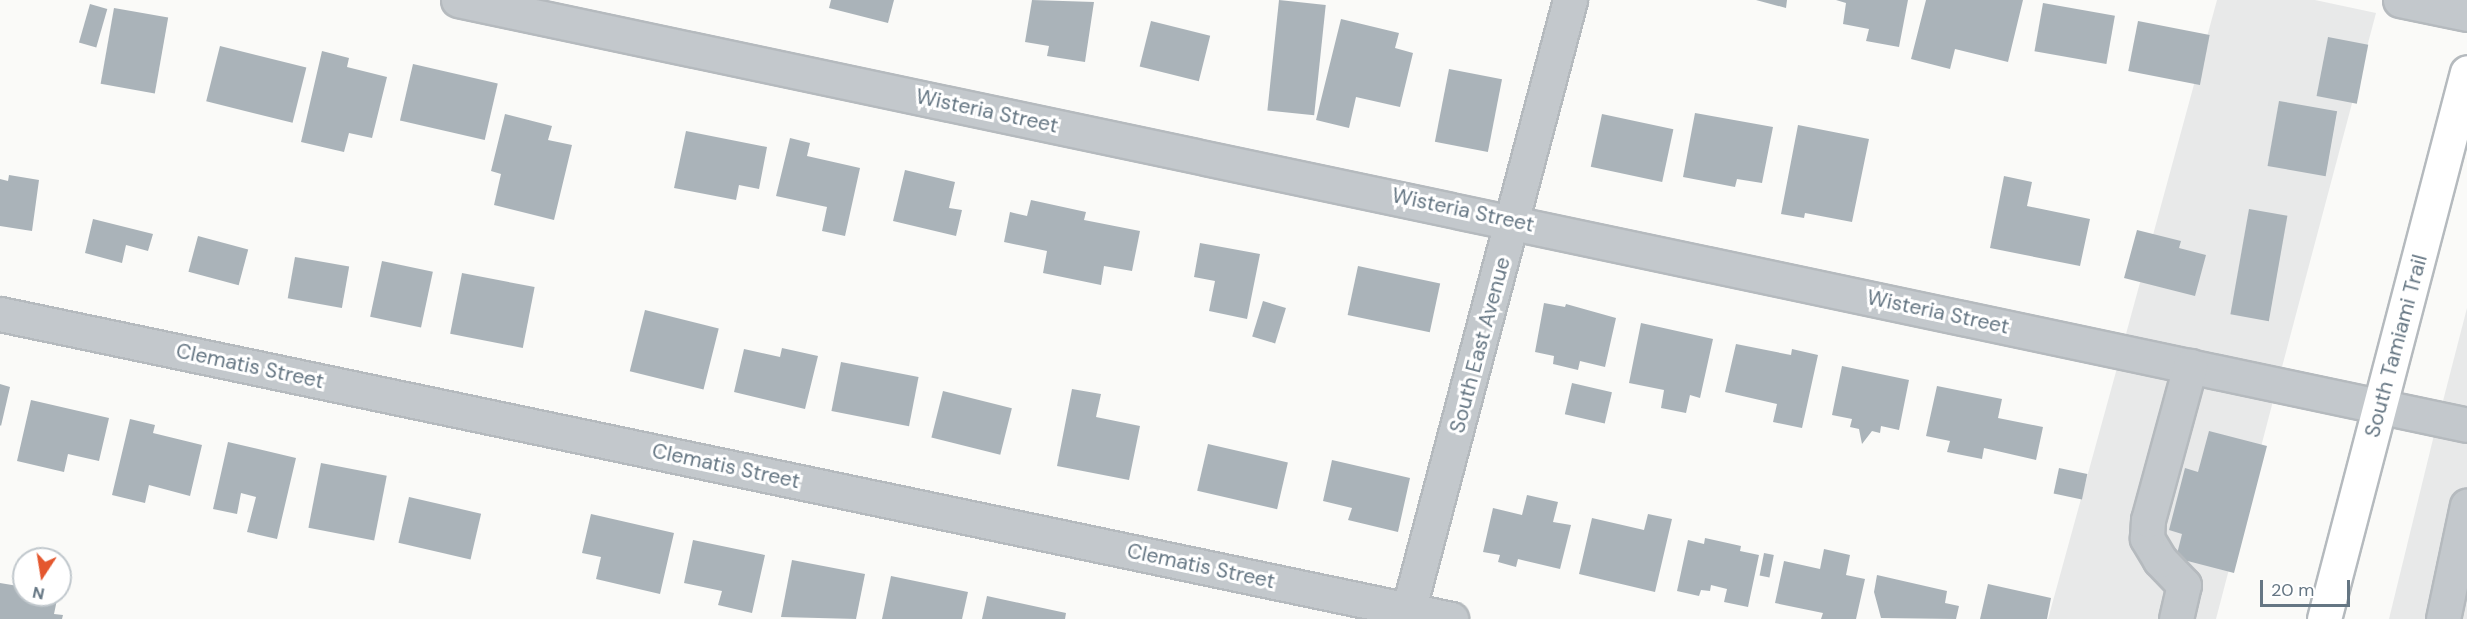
<!DOCTYPE html>
<html>
<head>
<meta charset="utf-8">
<style>
  body { margin:0 }
  #map { position:relative; width:2467px; height:619px; overflow:hidden; background:#fafaf8; font-family:"DM Sans",sans-serif }
  div>[style] { position:absolute }
  .built>* { inset:0; background:#e8e9e9 }
  .building>* { inset:0; background:#aab3b9; transform-origin:0 0 }
  .roads { filter:drop-shadow(2px 0 #b5babe) drop-shadow(-2px 0 #b5babe) drop-shadow(0 2px #b5babe) drop-shadow(0 -2px #b5babe) }
  .minor>* { height:33px; margin:-16.5px; padding:0 16.5px; transform-origin:16.5px; border-radius:16.5px; background:#c3c8cc }
  .major>* { height:33px; margin:-16.5px; padding:0 16.5px; transform-origin:16.5px; border-radius:16.5px; background:#fff }
  span { translate:-50% -50%; white-space:nowrap; text-align:center; line-height:1.15; -webkit-text-stroke:6px #fff; paint-order:stroke }
  .street-label { font-size:21px; color:#657683 }
  .north { position:absolute; left:12px; top:547px; width:60px; height:60px; box-sizing:border-box; background:#fff; border:2px solid #c1c8cd; border-radius:50%; rotate:192deg; font-size:16px; font-weight:700; line-height:24px; text-align:center; color:#657683 }
  .north::after { content:''; display:block; margin:auto; width:21px; height:27px; background:#e4572e; clip-path:polygon(50% 0,100% 100%,50% 72%,0 100%) }
  .scale { position:absolute; left:2260px; top:580px; width:90px; height:27px; box-sizing:border-box; border:3px solid #657683; border-top:0; padding-left:8px; font-size:18px; line-height:21px; white-space:nowrap; color:#657683; -webkit-text-stroke:4px #fff; paint-order:stroke }
</style>
</head>
<body>
<div id="map">
  <div class="built">
    <i style="clip-path:polygon(2217px 0,2315px 0,2376px 13px,2282px 367px,2126px 334px)"></i>
    <i style="clip-path:polygon(2467px 308px,2467px 407px,2443px 401px)"></i>
    <i style="clip-path:polygon(2117px 368px,2273px 401px,2216px 619px,2048px 619px)"></i>
    <i style="clip-path:polygon(2434px 435px,2467px 443px,2467px 619px,2389px 619px)"></i>
  </div>
  <div class="building">
    <i style="clip-path:polygon(831px 0,894px 0,888px 23px,829px 8px)"></i>
    <i style="clip-path:polygon(1032px 0,1094px 2px,1085px 62px,1047px 56px,1049px 46px,1025px 42px)"></i>
    <i style="left:1279px;top:0;width:47px;height:111px;rotate:6deg"></i>
    <i style="clip-path:polygon(1756px 0,1787px 0,1786px 8px)"></i>
    <i style="clip-path:polygon(1836px 0,1908px 0,1899px 47px,1866px 41px,1869px 29px,1843px 24px,1846px 3px)"></i>
    <i style="clip-path:polygon(1926px 0,2023px 0,2008px 62px,1955px 49px,1950px 69px,1911px 59px)"></i>
    <i style="left:2043px;top:3px;width:73px;height:49px;rotate:10deg"></i>
    <i style="left:90px;top:4px;width:18px;height:40px;rotate:16deg"></i>
    <i style="left:114px;top:8px;width:55px;height:77px;rotate:10deg"></i>
    <i style="clip-path:polygon(1341px 19px,1399px 33px,1395px 48px,1413px 53px,1400px 107px,1356px 97px,1349px 128px,1316px 120px)"></i>
    <i style="left:1151px;top:21px;width:61px;height:47px;rotate:14deg"></i>
    <i style="left:2138px;top:21px;width:73px;height:51px;rotate:11deg"></i>
    <i style="left:2328px;top:37px;width:41px;height:60px;rotate:11deg"></i>
    <i style="left:220px;top:46px;width:89px;height:57px;rotate:14deg"></i>
    <i style="clip-path:polygon(322px 51px,349px 58px,347px 67px,387px 77px,372px 138px,349px 133px,344px 152px,301px 142px)"></i>
    <i style="left:413px;top:64px;width:87px;height:58px;rotate:13deg"></i>
    <i style="left:1449px;top:69px;width:54px;height:74px;rotate:11deg"></i>
    <i style="left:2279px;top:101px;width:59px;height:66px;rotate:10deg"></i>
    <i style="clip-path:polygon(1695px 113px,1773px 127px,1762px 183px,1737px 179px,1735px 187px,1683px 177px)"></i>
    <i style="clip-path:polygon(505px 114px,552px 126px,548px 140px,572px 145px,554px 220px,494px 205px,501px 174px,491px 171px)"></i>
    <i style="left:1602px;top:114px;width:73px;height:54px;rotate:12deg"></i>
    <i style="clip-path:polygon(1798px 125px,1869px 139px,1852px 222px,1805px 213px,1804px 218px,1781px 214px)"></i>
    <i style="clip-path:polygon(686px 131px,767px 147px,759px 189px,739px 185px,736px 200px,674px 188px)"></i>
    <i style="clip-path:polygon(790px 138px,810px 143px,807px 156px,860px 168px,845px 236px,822px 231px,827px 207px,776px 196px)"></i>
    <i style="clip-path:polygon(905px 170px,955px 182px,949px 208px,962px 210px,956px 236px,893px 221px)"></i>
    <i style="clip-path:polygon(9px 175px,39px 180px,32px 231px,0 226px,0 179px,8px 181px)"></i>
    <i style="clip-path:polygon(2004px 176px,2032px 182px,2027px 206px,2090px 219px,2080px 266px,1990px 248px)"></i>
    <i style="clip-path:polygon(1031px 200px,1086px 212px,1084px 220px,1140px 231px,1132px 271px,1104px 266px,1101px 285px,1043px 273px,1047px 251px,1004px 242px,1010px 212px,1027px 216px)"></i>
    <i style="left:2249px;top:209px;width:39px;height:107px;rotate:10deg"></i>
    <i style="clip-path:polygon(93px 219px,153px 234px,148px 251px,126px 245px,122px 263px,85px 253px)"></i>
    <i style="clip-path:polygon(2137px 230px,2181px 241px,2179px 248px,2206px 255px,2195px 296px,2124px 278px)"></i>
    <i style="left:198px;top:236px;width:52px;height:37px;rotate:15deg"></i>
    <i style="clip-path:polygon(1200px 243px,1260px 254px,1247px 319px,1209px 311px,1215px 281px,1194px 277px)"></i>
    <i style="left:295px;top:257px;width:55px;height:42px;rotate:10deg"></i>
    <i style="left:382px;top:261px;width:52px;height:57px;rotate:12deg"></i>
    <i style="left:1358px;top:266px;width:84px;height:50px;rotate:12deg"></i>
    <i style="left:462px;top:273px;width:74px;height:62px;rotate:11deg"></i>
    <i style="left:1263px;top:301px;width:24px;height:37px;rotate:17deg"></i>
    <i style="clip-path:polygon(1544px 303px,1565px 307px,1566px 304px,1616px 318px,1605px 367px,1580px 361px,1578px 370px,1553px 364px,1554px 356px,1535px 352px)"></i>
    <i style="left:645px;top:310px;width:76px;height:63px;rotate:14deg"></i>
    <i style="clip-path:polygon(1641px 323px,1713px 339px,1700px 398px,1690px 395px,1686px 413px,1661px 408px,1664px 390px,1629px 383px)"></i>
    <i style="clip-path:polygon(1736px 344px,1791px 355px,1792px 349px,1818px 355px,1802px 428px,1773px 422px,1777px 404px,1725px 392px)"></i>
    <i style="clip-path:polygon(782px 348px,818px 356px,805px 409px,734px 392px,744px 349px,780px 357px)"></i>
    <i style="left:841px;top:362px;width:79px;height:50px;rotate:11deg"></i>
    <i style="clip-path:polygon(1842px 366px,1909px 380px,1899px 430px,1881px 426px,1880px 433px,1872px 431px,1862px 444px,1859px 429px,1850px 427px,1852px 419px,1832px 415px)"></i>
    <i style="left:1572px;top:383px;width:41px;height:32px;rotate:13deg"></i>
    <i style="clip-path:polygon(0 384px,10px 387px,1px 426px,0 425px)"></i>
    <i style="clip-path:polygon(1937px 386px,2002px 399px,1998px 418px,2043px 427px,2036px 460px,1984px 448px,1982px 459px,1947px 452px,1950px 441px,1926px 436px)"></i>
    <i style="clip-path:polygon(1072px 389px,1101px 394px,1096px 417px,1140px 426px,1129px 480px,1057px 466px)"></i>
    <i style="left:943px;top:391px;width:71px;height:48px;rotate:14deg"></i>
    <i style="clip-path:polygon(31px 400px,109px 418px,99px 461px,68px 454px,64px 472px,17px 461px)"></i>
    <i style="clip-path:polygon(130px 419px,155px 425px,153px 433px,202px 445px,190px 496px,149px 485px,145px 503px,112px 495px)"></i>
    <i style="clip-path:polygon(2209px 431px,2267px 446px,2234px 573px,2176px 558px,2182px 534px,2169px 530px,2185px 468px,2198px 472px)"></i>
    <i style="clip-path:polygon(228px 442px,296px 458px,277px 539px,247px 532px,256px 497px,241px 493px,237px 514px,213px 509px)"></i>
    <i style="left:1208px;top:444px;width:82px;height:48px;rotate:13deg"></i>
    <i style="clip-path:polygon(1332px 460px,1410px 478px,1398px 532px,1348px 520px,1352px 508px,1323px 501px)"></i>
    <i style="left:321px;top:463px;width:67px;height:66px;rotate:11deg"></i>
    <i style="left:2059px;top:468px;width:29px;height:26px;rotate:12deg"></i>
    <i style="clip-path:polygon(1527px 495px,1558px 502px,1553px 522px,1571px 525px,1560px 569px,1518px 559px,1516px 567px,1498px 562px,1500px 555px,1483px 552px,1493px 508px,1522px 515px)"></i>
    <i style="left:409px;top:497px;width:74px;height:47px;rotate:13deg"></i>
    <i style="clip-path:polygon(591px 514px,674px 533px,660px 594px,596px 579px,601px 557px,582px 553px)"></i>
    <i style="clip-path:polygon(1648px 514px,1672px 519px,1655px 592px,1579px 574px,1592px 518px,1644px 530px)"></i>
    <i style="clip-path:polygon(1705px 538px,1741px 546px,1740px 551px,1759px 555px,1748px 607px,1724px 602px,1727px 589px,1711px 585px,1710px 591px,1701px 590px,1699px 596px,1677px 591px,1688px 540px,1704px 544px)"></i>
    <i style="clip-path:polygon(693px 540px,765px 555px,752px 613px,718px 605px,722px 591px,684px 583px)"></i>
    <i style="clip-path:polygon(1824px 549px,1850px 555px,1846px 575px,1865px 579px,1856px 619px,1821px 619px,1823px 613px,1775px 603px,1784px 561px,1820px 569px)"></i>
    <i style="left:1764px;top:553px;width:10px;height:23px;rotate:11deg"></i>
    <i style="clip-path:polygon(792px 560px,865px 574px,856px 619px,781px 617px)"></i>
    <i style="clip-path:polygon(1877px 575px,1947px 591px,1945px 603px,1959px 606px,1956px 619px,1881px 618px,1874px 592px)"></i>
    <i style="clip-path:polygon(891px 576px,968px 592px,962px 619px,882px 619px)"></i>
    <i style="clip-path:polygon(0 583px,24px 587px,24px 595px,58px 595px,54px 614px,63px 615px,62px 619px,0 619px)"></i>
    <i style="clip-path:polygon(1988px 584px,2051px 598px,2047px 619px,1980px 619px)"></i>
    <i style="clip-path:polygon(987px 596px,1066px 613px,1065px 619px,982px 619px)"></i>
  </div>
  <div class="roads">
    <div class="minor">
      <i style="left:458px;top:0;width:2053px;rotate:11.94deg"></i>
      <i style="left:2400px;top:0;width:68px;rotate:11.8deg"></i>
      <i style="left:0;top:314px;width:1483px;rotate:11.87deg"></i>
      <i style="left:1406px;top:619px;width:640px;rotate:-75.16deg"></i>
      <i style="left:2176px;top:619px;width:35px;rotate:-77deg"></i>
      <i style="left:2184px;top:585px;width:35px;rotate:-134deg"></i>
      <i style="left:2160px;top:560px;width:26px;rotate:-121deg"></i>
      <i style="left:2147px;top:538px;width:18px;rotate:-87deg"></i>
      <i style="left:2148px;top:520px;width:160px;rotate:-74.7deg"></i>
      <i style="left:2443px;top:619px;width:116px;rotate:-78.1deg"></i>
    </div>
    <div class="major">
      <i style="left:2324px;top:619px;width:565px;rotate:-75.35deg"></i>
    </div>
  </div>
  <div class="street-label">
    <span style="left:987px;top:111px;rotate:12deg">Wisteria Street</span>
    <span style="left:1463px;top:210px;rotate:12deg">Wisteria Street</span>
    <span style="left:1938px;top:312px;rotate:12deg">Wisteria Street</span>
    <span style="left:1480px;top:345px;rotate:-75deg">South East Avenue</span>
    <span style="left:2396px;top:346px;rotate:-75deg">South Tamiami Trail</span>
    <span style="left:250px;top:366px;rotate:12deg">Clematis Street</span>
    <span style="left:726px;top:466px;rotate:12deg">Clematis Street</span>
    <span style="left:1201px;top:566px;rotate:12deg">Clematis Street</span>
  </div>
  <div class="north">N</div>
  <div class="scale">20 m</div>
</div>
</body>
</html>
